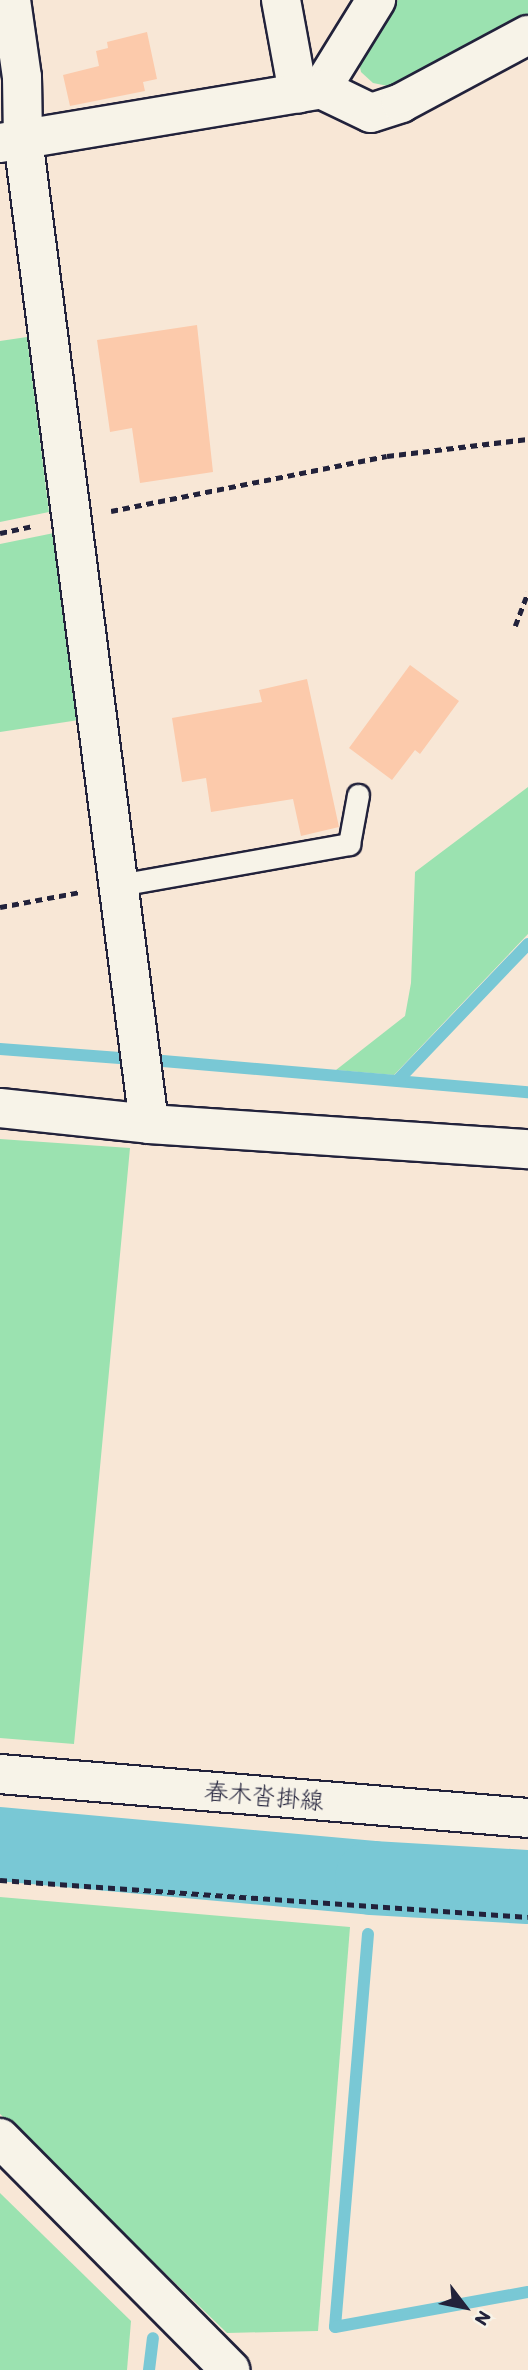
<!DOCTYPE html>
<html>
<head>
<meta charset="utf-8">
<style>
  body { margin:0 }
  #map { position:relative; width:528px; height:2370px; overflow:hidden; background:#f8e7d6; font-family:Itim,"Klee One",sans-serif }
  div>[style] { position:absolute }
  .green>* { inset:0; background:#9be2b0 }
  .stream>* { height:12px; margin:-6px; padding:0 6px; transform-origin:6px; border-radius:6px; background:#79c8d5 }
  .river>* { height:74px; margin:-37px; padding:0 37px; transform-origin:37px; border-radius:37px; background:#79c8d5 }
  .building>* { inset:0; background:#fccaab }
  .path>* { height:4.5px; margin-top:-2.25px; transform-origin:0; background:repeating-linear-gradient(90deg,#22223b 0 7px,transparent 0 12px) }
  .roads { filter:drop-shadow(2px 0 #22223b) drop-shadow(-2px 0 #22223b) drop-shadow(0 2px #22223b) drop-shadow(0 -2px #22223b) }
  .service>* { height:21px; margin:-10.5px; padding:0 10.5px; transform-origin:10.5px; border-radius:10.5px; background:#f7f3e8 }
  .minor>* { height:38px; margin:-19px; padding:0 19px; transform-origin:19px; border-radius:19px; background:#f7f3e8 }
  .secondary>* { height:38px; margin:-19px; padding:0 19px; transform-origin:19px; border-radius:19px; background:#f7f3e8 }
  span { translate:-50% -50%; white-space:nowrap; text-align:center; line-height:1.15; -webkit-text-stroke:7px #f7f3e8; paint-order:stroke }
  .street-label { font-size:24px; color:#22223b }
  .north { position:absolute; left:430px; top:2272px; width:70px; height:70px; -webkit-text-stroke:5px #f7f3e8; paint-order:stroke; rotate:122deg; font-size:19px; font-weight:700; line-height:28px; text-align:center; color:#22223b }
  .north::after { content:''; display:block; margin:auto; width:24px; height:32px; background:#22223b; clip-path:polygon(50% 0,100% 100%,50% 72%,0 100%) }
</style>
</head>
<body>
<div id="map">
  <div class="green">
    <i style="clip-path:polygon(398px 0,528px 0,528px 24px,398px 88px,373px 83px,361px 72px,358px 58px)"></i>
    <i style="clip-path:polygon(27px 337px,49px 512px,0 522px,0 341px)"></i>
    <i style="clip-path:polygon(54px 533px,79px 720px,0 732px,0 544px)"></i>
    <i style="clip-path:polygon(528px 787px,528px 934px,394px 1075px,336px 1070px,405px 1016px,411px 983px,415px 872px)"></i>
    <i style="clip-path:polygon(0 1139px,130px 1148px,74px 1744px,0 1738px)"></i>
    <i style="clip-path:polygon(0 1897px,350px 1927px,318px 2331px,227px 2333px,0 2114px)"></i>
    <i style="clip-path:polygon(0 2193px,131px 2321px,127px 2370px,0 2370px)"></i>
  </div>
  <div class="stream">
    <i style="left:0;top:1049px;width:120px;rotate:4.3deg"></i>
    <i style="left:163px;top:1061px;width:366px;rotate:4.9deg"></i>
    <i style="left:398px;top:1080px;width:188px;rotate:-46.3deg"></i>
    <i style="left:368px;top:1934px;width:394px;rotate:94.8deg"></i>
    <i style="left:335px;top:2327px;width:196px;rotate:-10.3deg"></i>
    <i style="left:149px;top:2370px;width:32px;rotate:-83deg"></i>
  </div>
  <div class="river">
    <i style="left:0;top:1844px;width:374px;rotate:5.2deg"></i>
    <i style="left:372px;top:1878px;width:156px;rotate:3.3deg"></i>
  </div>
  <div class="building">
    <i style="clip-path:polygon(147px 32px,157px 79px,143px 82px,145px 91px,70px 106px,63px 75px,99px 66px,96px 51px,108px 48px,107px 42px)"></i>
    <i style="clip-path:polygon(197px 325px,213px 472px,140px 483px,132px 428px,110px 432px,97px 340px)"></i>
    <i style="clip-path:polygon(410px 665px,459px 701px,420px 754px,415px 750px,392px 780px,349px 748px)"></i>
    <i style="clip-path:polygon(307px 679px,339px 827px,301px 836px,293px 799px,211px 812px,206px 778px,182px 782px,172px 718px,262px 702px,259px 690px)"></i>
  </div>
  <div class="path">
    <i style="left:111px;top:511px;width:281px;rotate:-11.3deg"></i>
    <i style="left:387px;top:456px;width:142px;rotate:-6.9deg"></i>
    <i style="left:0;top:533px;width:34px;rotate:-12deg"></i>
    <i style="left:515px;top:626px;width:36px;rotate:-69deg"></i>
    <i style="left:0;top:907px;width:81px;rotate:-10.6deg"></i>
    <i style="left:0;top:1880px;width:529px;rotate:4.01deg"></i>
  </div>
  <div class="roads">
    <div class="service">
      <i style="left:119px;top:885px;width:234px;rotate:-10.1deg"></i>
      <i style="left:349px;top:844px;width:50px;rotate:-79.6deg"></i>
    </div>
    <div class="minor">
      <i style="left:11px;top:0;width:78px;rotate:81.9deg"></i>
      <i style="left:22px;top:77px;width:62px;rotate:89.1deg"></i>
      <i style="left:23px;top:139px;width:993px;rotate:82.71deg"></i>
      <i style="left:281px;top:0;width:95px;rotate:79.6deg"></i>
      <i style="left:321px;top:89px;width:105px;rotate:-58.3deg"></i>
      <i style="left:0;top:143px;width:326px;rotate:-9.5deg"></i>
      <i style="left:321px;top:89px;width:55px;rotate:25.6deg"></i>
      <i style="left:371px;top:113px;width:32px;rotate:-18deg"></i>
      <i style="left:401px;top:103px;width:144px;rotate:-28.2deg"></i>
      <i style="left:0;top:1108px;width:150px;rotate:6.1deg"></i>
      <i style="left:149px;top:1124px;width:380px;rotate:3.8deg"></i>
      <i style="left:0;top:2138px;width:327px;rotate:45.2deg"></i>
    </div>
    <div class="secondary">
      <i style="left:0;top:1774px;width:530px;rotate:4.76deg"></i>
    </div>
  </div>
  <div class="street-label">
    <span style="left:264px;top:1796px;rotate:5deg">春木沓掛線</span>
  </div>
  <div class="north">N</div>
</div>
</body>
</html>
